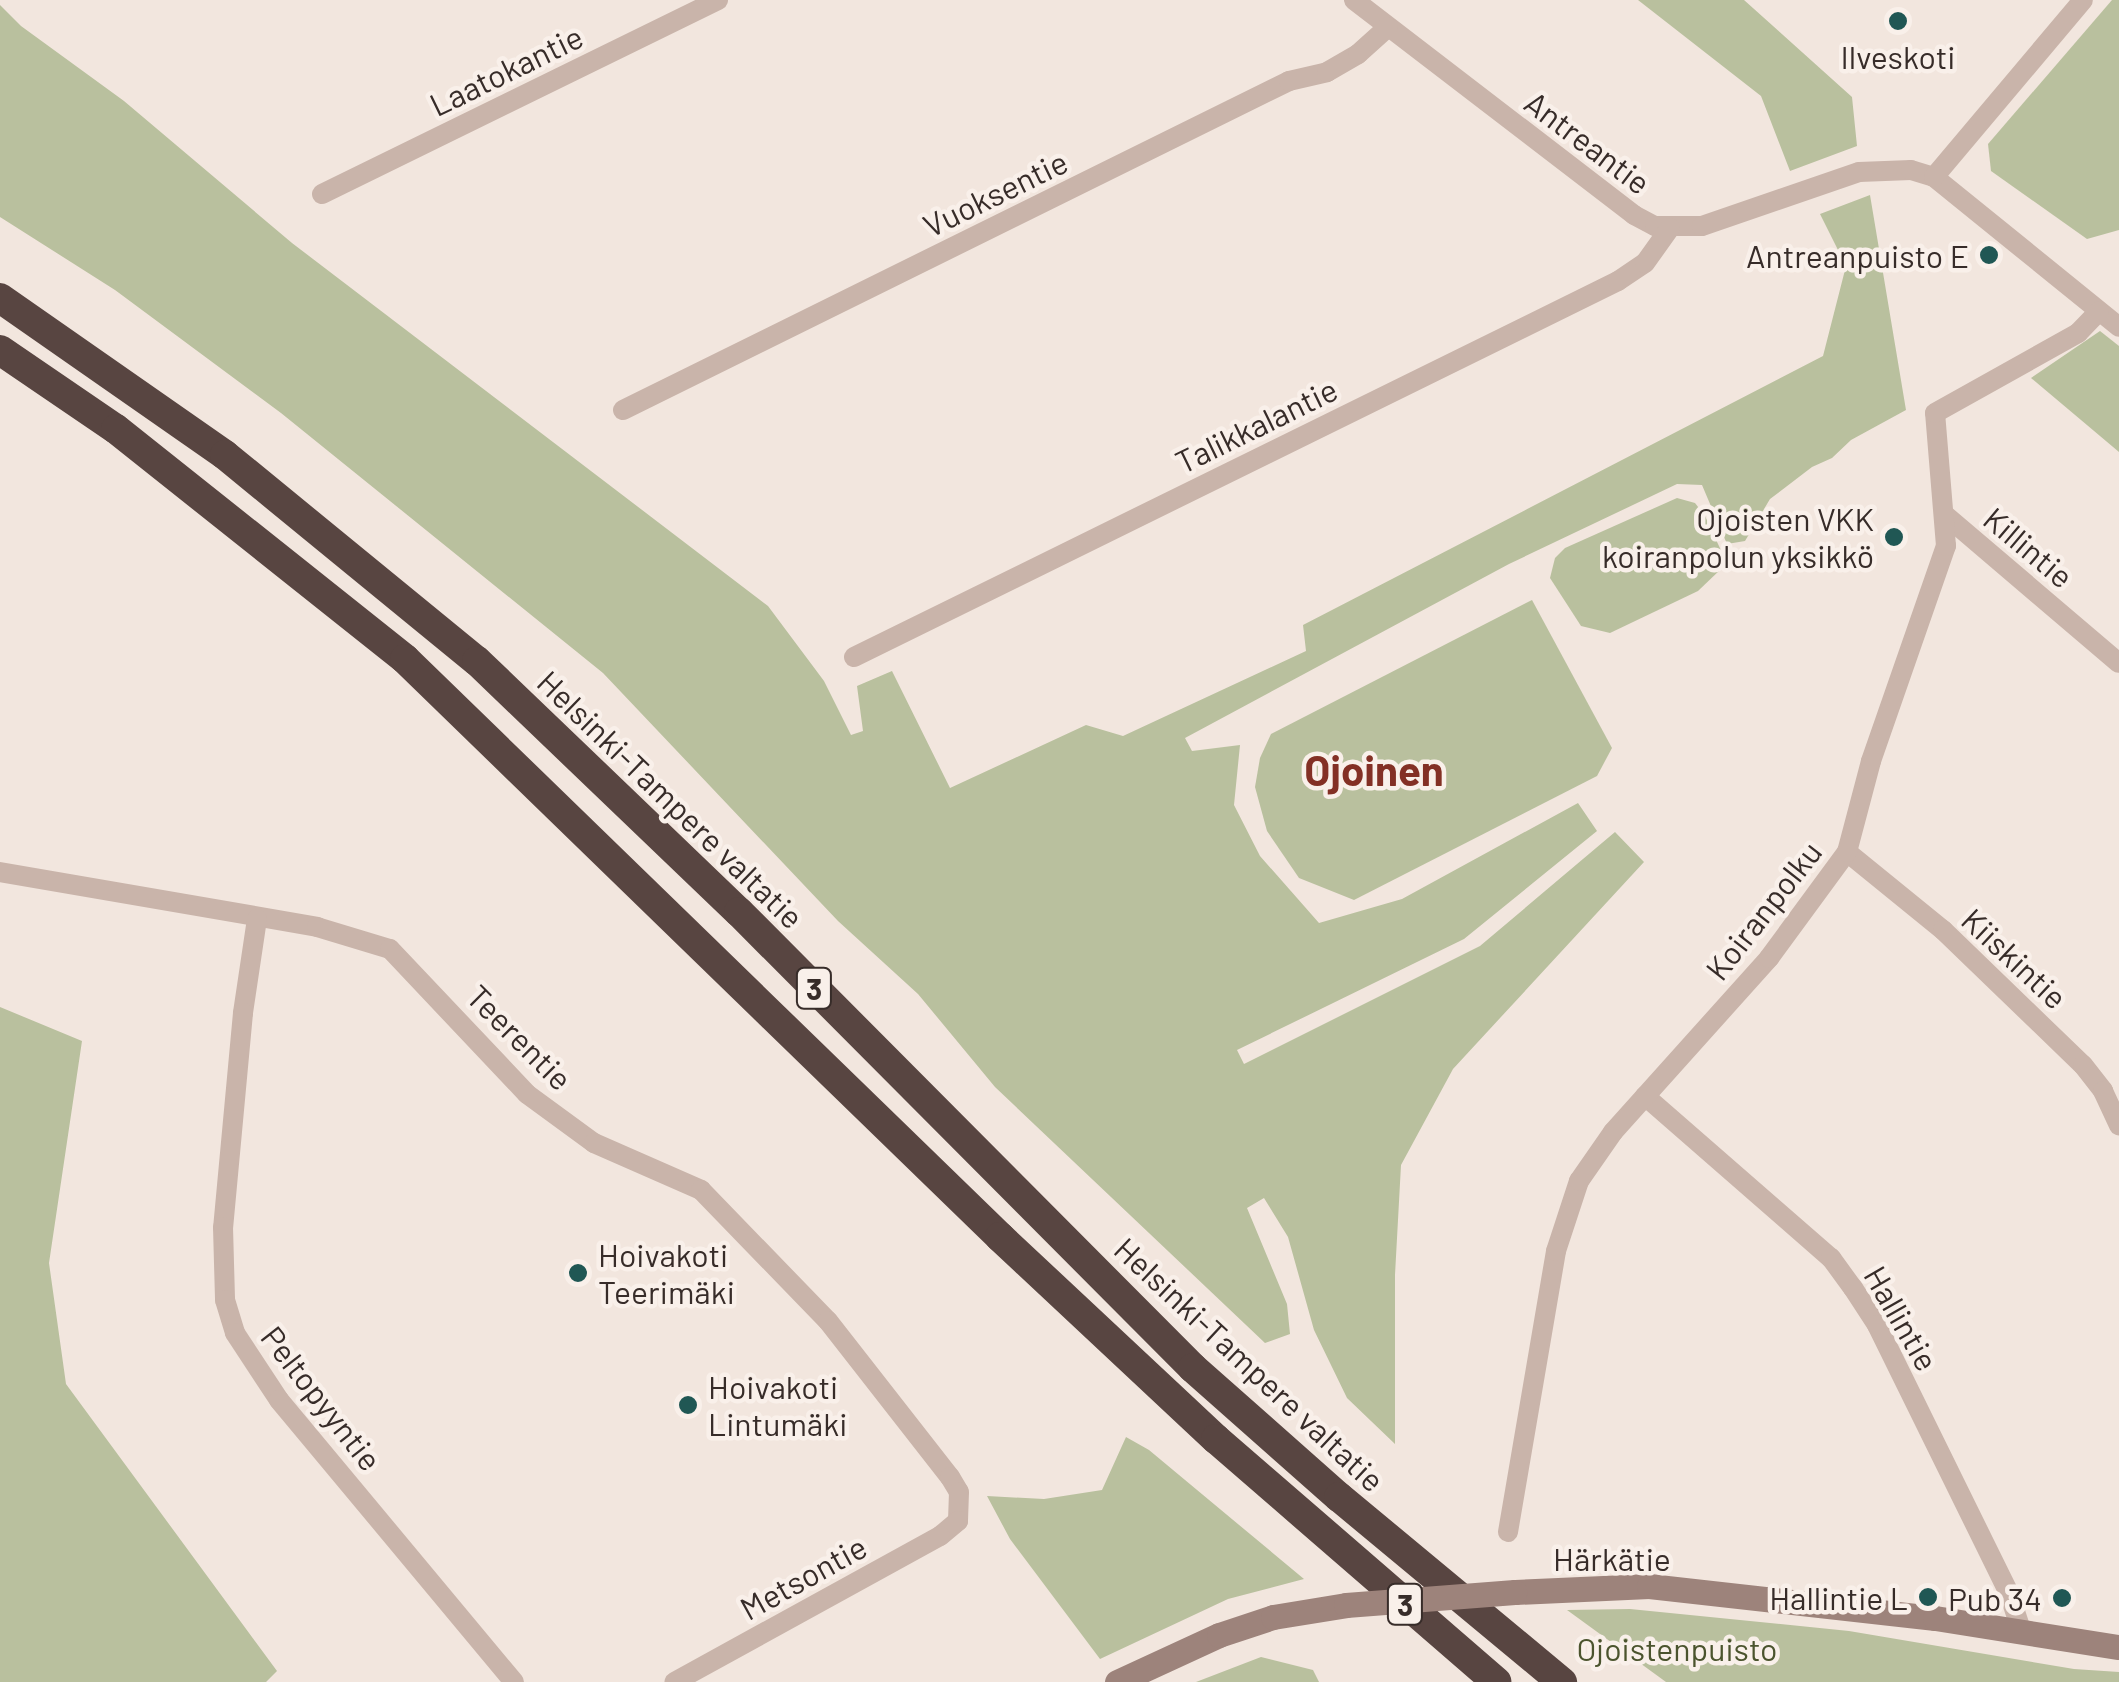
<!DOCTYPE html>
<html>
<head>
<meta charset="utf-8">
<style>
  body { margin:0 }
  #map { position:relative; width:2119px; height:1682px; overflow:hidden; background:#f2e6de; font-family:Barlow,sans-serif }
  div>[style] { position:absolute }
  .green>* { inset:0; background:#b9c09e }
  .minor>* { height:20px; margin:-10px; padding:0 10px; transform-origin:10px; border-radius:10px; background:#c9b4aa }
  .secondary>* { height:25px; margin:-12.5px; padding:0 12.5px; transform-origin:12.5px; border-radius:12.5px; background:#9d837b }
  .motorway>* { height:30px; margin:-15px; padding:0 15px; transform-origin:15px; border-radius:15px; background:#584541 }
  .secondary-bridge>* { height:25px; margin:-12.5px; padding:0 12.5px; transform-origin:12.5px; border-radius:12.5px; background:#9d837b }
  .dots>* { width:28px; height:28px; translate:-50% -50%; box-sizing:border-box; border:5px solid #f9f0ea; border-radius:50% }
  span { translate:-50% -50%; white-space:nowrap; text-align:center; line-height:1.15; -webkit-text-stroke:9px #f9f0ea; paint-order:stroke }
  .shield-label span { padding:2px 8px; background:#f9f0ea; border:2px solid; border-radius:8px; -webkit-text-stroke-width:0 }
  .shield-label { font-size:30px; color:#372c29; font-weight:700 }
  .poi-label { font-size:32px; color:#372c29 }
  .right { translate:-100% -50%; text-align:right }
  .left { translate:0 -50%; text-align:left }
  .street-label { font-size:32px; color:#372c29 }
  .park-label { font-size:32px; color:#4b542e }
  .district-label { font-size:42px; color:#833025; font-weight:700 }
</style>
</head>
<body>
<div id="map">
  <div class="green">
    <i style="clip-path:polygon(1638px 0,1744px 0,1852px 97px,1857px 146px,1790px 171px,1761px 96px)"></i>
    <i style="clip-path:polygon(2112px 0,2119px 0,2119px 230px,2087px 239px,1991px 171px,1988px 144px)"></i>
    <i style="clip-path:polygon(0 5px,21px 26px,124px 101px,292px 243px,768px 606px,824px 681px,851px 735px,863px 731px,857px 686px,892px 671px,950px 788px,1086px 725px,1123px 736px,1306px 651px,1303px 625px,1823px 356px,1846px 266px,1820px 214px,1870px 195px,1906px 410px,1851px 440px,1832px 458px,1812px 467px,1770px 499px,1745px 541px,1727px 544px,1702px 485px,1677px 484px,1509px 564px,1185px 738px,1192px 751px,1240px 745px,1234px 805px,1260px 856px,1319px 923px,1402px 899px,1578px 803px,1597px 831px,1464px 939px,1237px 1050px,1244px 1064px,1480px 946px,1615px 832px,1644px 862px,1453px 1069px,1401px 1165px,1395px 1275px,1395px 1444px,1347px 1398px,1314px 1330px,1288px 1237px,1264px 1198px,1247px 1208px,1287px 1304px,1290px 1334px,1265px 1343px,995px 1087px,918px 994px,838px 921px,603px 673px,281px 413px,115px 290px,0 217px)"></i>
    <i style="clip-path:polygon(2100px 331px,2119px 346px,2119px 452px,2031px 378px)"></i>
    <i style="clip-path:polygon(1677px 498px,1695px 503px,1705px 516px,1725px 559px,1721px 569px,1698px 591px,1610px 633px,1581px 626px,1550px 578px,1555px 558px,1565px 548px)"></i>
    <i style="clip-path:polygon(1532px 600px,1612px 748px,1597px 776px,1354px 900px,1299px 878px,1267px 831px,1255px 787px,1260px 758px,1271px 734px)"></i>
    <i style="clip-path:polygon(0 1007px,82px 1041px,49px 1263px,66px 1384px,277px 1671px,266px 1682px,0 1682px)"></i>
    <i style="clip-path:polygon(1126px 1437px,1149px 1450px,1304px 1579px,1228px 1599px,1100px 1659px,1010px 1539px,987px 1496px,1044px 1499px,1102px 1490px)"></i>
    <i style="clip-path:polygon(1630px 1609px,1849px 1631px,2074px 1669px,2119px 1672px,2119px 1682px,1666px 1682px,1567px 1610px)"></i>
    <i style="clip-path:polygon(1261px 1657px,1313px 1670px,1319px 1682px,1196px 1682px)"></i>
  </div>
  <div class="minor">
    <i style="left:1354px;top:0;width:353px;rotate:37.5deg"></i>
    <i style="left:1634px;top:215px;width:24px;rotate:28deg"></i>
    <i style="left:1655px;top:226px;width:47px"></i>
    <i style="left:1702px;top:226px;width:166px;rotate:-19deg"></i>
    <i style="left:1859px;top:172px;width:52px;rotate:-2.2deg"></i>
    <i style="left:1911px;top:170px;width:24px;rotate:17deg"></i>
    <i style="left:1934px;top:177px;width:238px;rotate:39deg"></i>
    <i style="left:1934px;top:177px;width:231px;rotate:-49.9deg"></i>
    <i style="left:322px;top:194px;width:441px;rotate:-26.1deg"></i>
    <i style="left:623px;top:410px;width:743px;rotate:-26.29deg"></i>
    <i style="left:1289px;top:81px;width:39px;rotate:-13deg"></i>
    <i style="left:1327px;top:72px;width:36px;rotate:-30deg"></i>
    <i style="left:1358px;top:54px;width:40px;rotate:-42deg"></i>
    <i style="left:1945px;top:515px;width:228px;rotate:40.4deg"></i>
    <i style="left:854px;top:657px;width:852px;rotate:-26.2deg"></i>
    <i style="left:1618px;top:281px;width:32px;rotate:-34deg"></i>
    <i style="left:1645px;top:263px;width:43px;rotate:-54.5deg"></i>
    <i style="left:1847px;top:852px;width:124px;rotate:39.1deg"></i>
    <i style="left:1943px;top:930px;width:194px;rotate:44deg"></i>
    <i style="left:2083px;top:1065px;width:33px;rotate:52deg"></i>
    <i style="left:2103px;top:1091px;width:38px;rotate:65deg"></i>
    <i style="left:0;top:872px;width:322px;rotate:9.8deg"></i>
    <i style="left:317px;top:927px;width:76px;rotate:16.8deg"></i>
    <i style="left:390px;top:949px;width:199px;rotate:46.6deg"></i>
    <i style="left:527px;top:1094px;width:83px;rotate:36.2deg"></i>
    <i style="left:594px;top:1143px;width:117px;rotate:23.7deg"></i>
    <i style="left:701px;top:1190px;width:182px;rotate:45.9deg"></i>
    <i style="left:828px;top:1321px;width:198px;rotate:52deg"></i>
    <i style="left:950px;top:1477px;width:17px;rotate:59deg"></i>
    <i style="left:959px;top:1492px;width:29px;rotate:92deg"></i>
    <i style="left:958px;top:1521px;width:23px;rotate:140deg"></i>
    <i style="left:940px;top:1536px;width:303px;rotate:151.2deg"></i>
    <i style="left:257px;top:919px;width:95px;rotate:98.5deg"></i>
    <i style="left:243px;top:1013px;width:215px;rotate:95.3deg"></i>
    <i style="left:223px;top:1227px;width:73px;rotate:88.4deg"></i>
    <i style="left:225px;top:1300px;width:34px;rotate:73deg"></i>
    <i style="left:235px;top:1333px;width:80px;rotate:56.7deg"></i>
    <i style="left:279px;top:1400px;width:367px;rotate:50.2deg"></i>
    <i style="left:1645px;top:1096px;width:247px;rotate:41.1deg"></i>
    <i style="left:1831px;top:1258px;width:37px;rotate:54deg"></i>
    <i style="left:1853px;top:1288px;width:44px;rotate:57deg"></i>
    <i style="left:1877px;top:1325px;width:299px;rotate:63.8deg"></i>
    <i style="left:2009px;top:1593px;width:42px;rotate:72deg"></i>
    <i style="left:1508px;top:1532px;width:285px;rotate:-80.3deg"></i>
    <i style="left:1556px;top:1251px;width:74px;rotate:-71.8deg"></i>
    <i style="left:1579px;top:1181px;width:60px;rotate:-55.2deg"></i>
    <i style="left:1613px;top:1132px;width:234px;rotate:-48.1deg"></i>
    <i style="left:1769px;top:958px;width:132px;rotate:-53.7deg"></i>
    <i style="left:1847px;top:852px;width:94px;rotate:-75.2deg"></i>
    <i style="left:1871px;top:761px;width:228px;rotate:-70.8deg"></i>
    <i style="left:1946px;top:546px;width:133px;rotate:-94.7deg"></i>
    <i style="left:1935px;top:413px;width:164px;rotate:-29.2deg"></i>
    <i style="left:2078px;top:333px;width:30px;rotate:-46deg"></i>
  </div>
  <div class="secondary">
    <i style="left:1515px;top:1592px;width:134px;rotate:-2.6deg"></i>
    <i style="left:1649px;top:1586px;width:288px;rotate:6.4deg"></i>
    <i style="left:1935px;top:1618px;width:186px;rotate:9deg"></i>
    <i style="left:1117px;top:1682px;width:112px;rotate:-24.7deg"></i>
    <i style="left:1219px;top:1635px;width:57px;rotate:-18.4deg"></i>
    <i style="left:1273px;top:1617px;width:74px;rotate:-9.3deg"></i>
  </div>
  <div class="motorway">
    <i style="left:0;top:298px;width:274px;rotate:34.9deg"></i>
    <i style="left:225px;top:455px;width:325px;rotate:39.3deg"></i>
    <i style="left:477px;top:661px;width:363px;rotate:43.8deg"></i>
    <i style="left:739px;top:912px;width:643px;rotate:45.13deg"></i>
    <i style="left:1193px;top:1368px;width:195px;rotate:41.5deg"></i>
    <i style="left:1339px;top:1497px;width:290px;rotate:39.7deg"></i>
    <i style="left:0;top:350px;width:140px;rotate:34.3deg"></i>
    <i style="left:116px;top:429px;width:369px;rotate:38.5deg"></i>
    <i style="left:405px;top:659px;width:830px;rotate:44.17deg"></i>
    <i style="left:1000px;top:1237px;width:296px;rotate:43.1deg"></i>
    <i style="left:1216px;top:1439px;width:371px;rotate:40.9deg"></i>
  </div>
  <div class="secondary-bridge">
    <i style="left:1346px;top:1605px;width:169px;rotate:-4.4deg"></i>
  </div>
  <div class="dots">
    <i style="left:1898px;top:21px;background:#205754"></i>
    <i style="left:1989px;top:255px;background:#205754"></i>
    <i style="left:1894px;top:537px;background:#205754"></i>
    <i style="left:578px;top:1273px;background:#205754"></i>
    <i style="left:688px;top:1405px;background:#205754"></i>
    <i style="left:1928px;top:1597px;background:#205754"></i>
    <i style="left:2062px;top:1598px;background:#205754"></i>
  </div>
  <div class="shield-label">
    <span style="left:814px;top:988px">3</span>
    <span style="left:1405px;top:1604px">3</span>
  </div>
  <div class="poi-label">
    <span style="left:1898px;top:56px">Ilveskoti</span>
    <span class="right" style="left:1969px;top:255px">Antreanpuisto E</span>
    <span class="right" style="left:1874px;top:537px">Ojoisten VKK<br>koiranpolun yksikkö</span>
    <span class="left" style="left:598px;top:1273px">Hoivakoti<br>Teerimäki</span>
    <span class="left" style="left:708px;top:1405px">Hoivakoti<br>Lintumäki</span>
    <span class="right" style="left:1908px;top:1597px">Hallintie L</span>
    <span class="right" style="left:2042px;top:1598px">Pub 34</span>
  </div>
  <div class="street-label">
    <span style="left:506px;top:70px;rotate:-26deg">Laatokantie</span>
    <span style="left:1588px;top:142px;rotate:37deg">Antreantie</span>
    <span style="left:995px;top:193px;rotate:-26deg">Vuoksentie</span>
    <span style="left:1256px;top:425px;rotate:-26deg">Talikkalantie</span>
    <span style="left:2029px;top:547px;rotate:40deg">Killintie</span>
    <span style="left:671px;top:799px;rotate:44deg">Helsinki-Tampere valtatie</span>
    <span style="left:1763px;top:910px;rotate:-52deg">Koiranpolku</span>
    <span style="left:2015px;top:958px;rotate:43deg">Kiiskintie</span>
    <span style="left:520px;top:1037px;rotate:45deg">Teerentie</span>
    <span style="left:1902px;top:1318px;rotate:60deg">Hallintie</span>
    <span style="left:1250px;top:1364px;rotate:43deg">Helsinki-Tampere valtatie</span>
    <span style="left:322px;top:1398px;rotate:52deg">Peltopyyntie</span>
    <span style="left:1612px;top:1558px">Härkätie</span>
    <span style="left:803px;top:1577px;rotate:-29deg">Metsontie</span>
  </div>
  <div class="park-label">
    <span style="left:1677px;top:1648px">Ojoistenpuisto</span>
  </div>
  <div class="district-label">
    <span style="left:1374px;top:769px">Ojoinen</span>
  </div>
</div>
</body>
</html>
